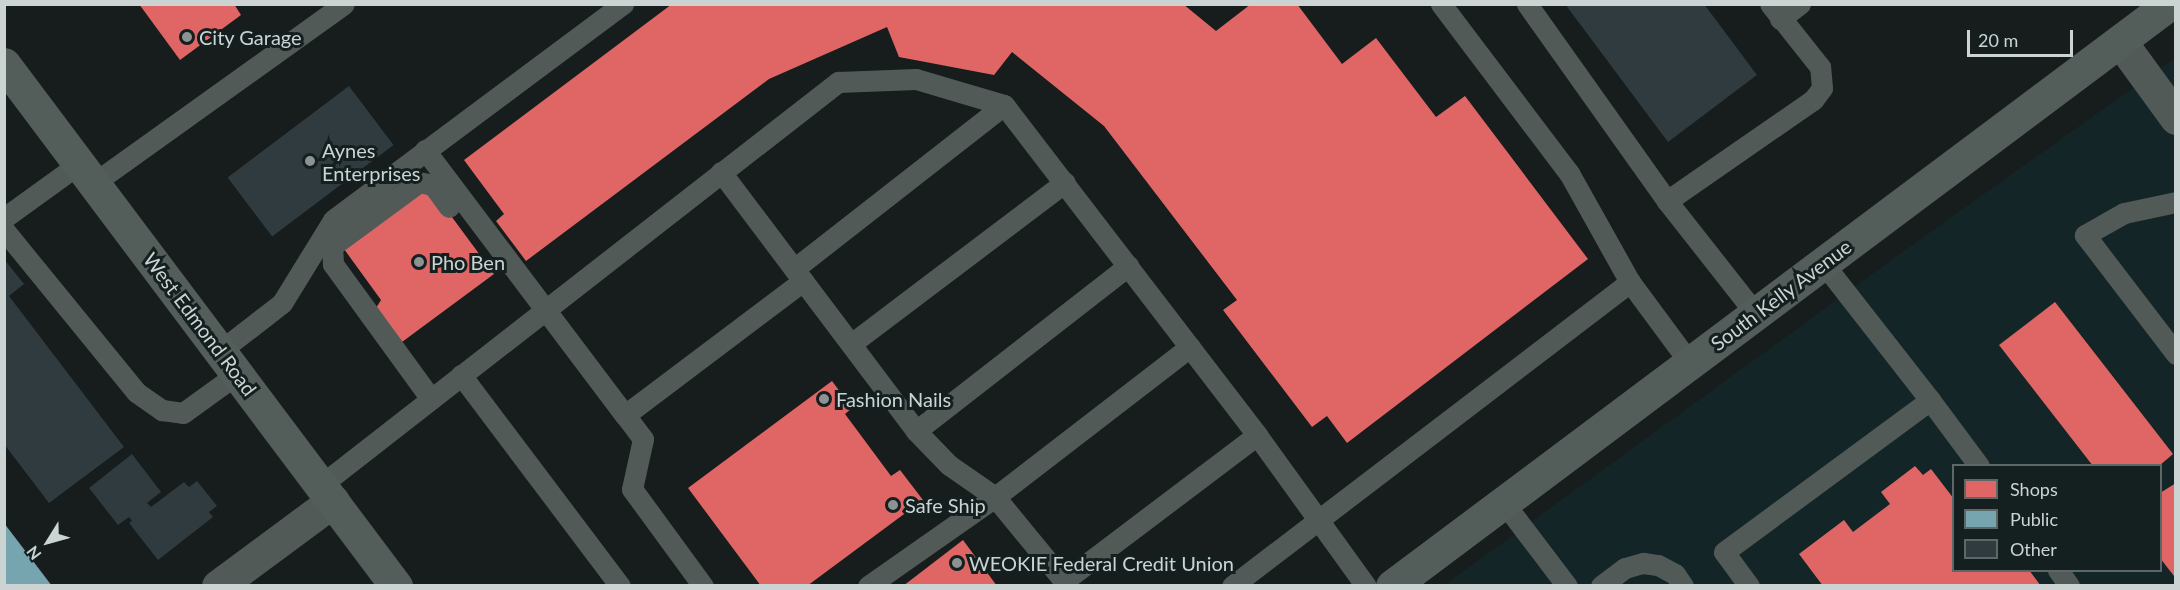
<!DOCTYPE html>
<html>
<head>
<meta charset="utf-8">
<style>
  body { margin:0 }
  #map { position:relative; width:2180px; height:590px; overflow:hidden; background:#171c1c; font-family:Lato,sans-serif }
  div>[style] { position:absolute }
  .built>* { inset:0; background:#132526 }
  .shops>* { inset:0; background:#e06666 }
  .public>* { inset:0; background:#76a5af }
  .building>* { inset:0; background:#2f3b3e; transform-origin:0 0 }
  .lane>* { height:21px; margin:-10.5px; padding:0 10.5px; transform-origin:10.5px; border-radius:10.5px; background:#525a58 }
  .street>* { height:33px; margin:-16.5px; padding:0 16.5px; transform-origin:16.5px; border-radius:16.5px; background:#525a58 }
  .secondary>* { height:33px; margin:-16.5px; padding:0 16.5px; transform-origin:16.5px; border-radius:16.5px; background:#535d5a }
  .dots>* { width:16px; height:16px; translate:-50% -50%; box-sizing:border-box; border:3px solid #141f1f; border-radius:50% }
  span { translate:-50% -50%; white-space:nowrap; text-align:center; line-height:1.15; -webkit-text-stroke:6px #141f1f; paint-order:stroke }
  .poi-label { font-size:20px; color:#ccd3d3 }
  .left { translate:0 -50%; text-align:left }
  .street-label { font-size:20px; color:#ccd3d3 }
  .frame { position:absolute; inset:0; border:6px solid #ccd3d3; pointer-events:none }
  .legend { position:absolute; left:1952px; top:464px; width:210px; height:108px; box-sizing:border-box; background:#141f1f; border:2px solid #5e6767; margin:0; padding:8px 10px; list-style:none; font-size:18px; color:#ccd3d3 }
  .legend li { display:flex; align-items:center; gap:12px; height:30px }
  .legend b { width:30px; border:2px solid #5e6767 }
  .north { position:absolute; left:18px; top:512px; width:60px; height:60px; -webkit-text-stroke:4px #141f1f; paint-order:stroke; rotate:233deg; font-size:16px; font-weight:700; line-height:24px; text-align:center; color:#ccd3d3 }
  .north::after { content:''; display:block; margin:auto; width:21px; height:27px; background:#ccd3d3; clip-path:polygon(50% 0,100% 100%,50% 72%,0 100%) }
  .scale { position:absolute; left:1967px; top:30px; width:106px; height:27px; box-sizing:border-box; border:3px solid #ccd3d3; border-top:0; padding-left:8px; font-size:18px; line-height:21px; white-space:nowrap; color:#ccd3d3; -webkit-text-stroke:4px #141f1f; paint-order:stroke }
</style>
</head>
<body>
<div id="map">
  <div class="built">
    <i style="clip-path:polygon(evenodd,2175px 58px,2175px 585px,1443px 586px,1901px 253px,2175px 58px,1954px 466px,2160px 466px,2160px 570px,1954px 570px,1954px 466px)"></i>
  </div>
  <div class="shops">
    <i style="clip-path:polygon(139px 4px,234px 4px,241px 15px,180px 60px)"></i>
    <i style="clip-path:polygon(672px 4px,1183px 4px,1216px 31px,1251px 4px,1297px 4px,1342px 64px,1376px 38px,1436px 117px,1465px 96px,1588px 259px,1347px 443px,1327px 416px,1312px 427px,1223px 310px,1237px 300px,1104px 126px,1012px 52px,994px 75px,899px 57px,887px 27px,769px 79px,526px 261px,496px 221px,504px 214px,464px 160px)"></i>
    <i style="clip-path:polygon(429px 186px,494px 274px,402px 342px,376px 308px,381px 300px,344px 249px)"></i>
    <i style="clip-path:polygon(2055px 302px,2173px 454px,2159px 466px,2093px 466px,1999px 345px)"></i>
    <i style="clip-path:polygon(832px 381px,852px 408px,845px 414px,891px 476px,900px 470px,923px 500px,807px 586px,761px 586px,688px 488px)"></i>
    <i style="clip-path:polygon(1915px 466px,1923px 475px,1931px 469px,1954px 499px,1954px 570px,2029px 570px,2041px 586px,1823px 586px,1799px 554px,1844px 520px,1853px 532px,1890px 504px,1881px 492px)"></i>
    <i style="clip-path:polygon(2176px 483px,2176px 575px,2174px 576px,2160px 558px,2160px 493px)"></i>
    <i style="clip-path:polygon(963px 540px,997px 586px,903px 586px)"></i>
  </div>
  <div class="public">
    <i style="clip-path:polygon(4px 523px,52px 586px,4px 586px)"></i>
  </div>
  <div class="building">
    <i style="clip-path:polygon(1565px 4px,1704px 4px,1757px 75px,1668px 142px)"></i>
    <i style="left:349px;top:86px;width:74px;height:152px;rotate:53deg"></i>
    <i style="clip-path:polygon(4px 259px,24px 284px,9px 296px,124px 447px,49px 503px,4px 444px)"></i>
    <i style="clip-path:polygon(132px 454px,161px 492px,147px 503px,151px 507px,184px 482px,189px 487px,197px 481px,217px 506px,209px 512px,213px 517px,158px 560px,129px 523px,132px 521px,129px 517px,118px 525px,89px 488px)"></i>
  </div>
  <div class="lane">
    <i style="left:1441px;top:4px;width:212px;rotate:52.9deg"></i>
    <i style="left:1569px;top:173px;width:125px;rotate:60.8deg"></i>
    <i style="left:1630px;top:282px;width:101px;rotate:53.5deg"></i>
    <i style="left:1527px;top:4px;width:242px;rotate:54.6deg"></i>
    <i style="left:1667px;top:201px;width:144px;rotate:51.8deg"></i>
    <i style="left:1780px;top:19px;width:25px;rotate:-37deg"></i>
    <i style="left:425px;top:150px;width:332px;rotate:53deg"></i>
    <i style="left:625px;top:415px;width:223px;rotate:-37deg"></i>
    <i style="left:721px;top:172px;width:324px;rotate:53deg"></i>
    <i style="left:916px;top:431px;width:47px;rotate:45.9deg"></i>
    <i style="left:949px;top:465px;width:56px;rotate:34.8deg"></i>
    <i style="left:995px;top:497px;width:115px;rotate:50.6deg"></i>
    <i style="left:94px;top:183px;width:307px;rotate:-35.6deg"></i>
    <i style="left:1667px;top:201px;width:178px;rotate:-34.7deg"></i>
    <i style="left:1813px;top:100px;width:15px;rotate:-53deg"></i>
    <i style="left:1822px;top:88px;width:21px;rotate:-95deg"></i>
    <i style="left:1820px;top:67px;width:80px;rotate:-128.4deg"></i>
    <i style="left:2176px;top:202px;width:53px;rotate:168.1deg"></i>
    <i style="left:2124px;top:213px;width:45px;rotate:150.6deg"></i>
    <i style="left:2085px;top:235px;width:150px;rotate:52.6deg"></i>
    <i style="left:4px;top:218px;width:94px;rotate:-35.9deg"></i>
    <i style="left:4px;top:230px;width:209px;rotate:50.8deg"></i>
    <i style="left:136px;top:392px;width:32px;rotate:35deg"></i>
    <i style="left:162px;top:410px;width:21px;rotate:8deg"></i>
    <i style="left:183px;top:413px;width:67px;rotate:-35.8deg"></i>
    <i style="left:794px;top:269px;width:266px;rotate:-38deg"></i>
    <i style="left:851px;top:344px;width:268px;rotate:-37.1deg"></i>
    <i style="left:220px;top:351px;width:78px;rotate:-37.7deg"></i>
    <i style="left:282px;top:303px;width:97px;rotate:-58.4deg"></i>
    <i style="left:333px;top:220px;width:362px;rotate:-36.7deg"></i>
    <i style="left:461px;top:375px;width:264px;rotate:53deg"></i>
    <i style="left:431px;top:399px;width:167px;rotate:-126deg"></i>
    <i style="left:333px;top:264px;width:18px;rotate:-93deg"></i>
    <i style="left:332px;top:246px;width:108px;rotate:-36.3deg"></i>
    <i style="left:419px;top:182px;width:14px;rotate:12deg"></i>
    <i style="left:433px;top:185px;width:27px;rotate:54deg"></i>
    <i style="left:1930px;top:400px;width:82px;rotate:53.4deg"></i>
    <i style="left:625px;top:415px;width:30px;rotate:53deg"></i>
    <i style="left:643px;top:439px;width:51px;rotate:102.4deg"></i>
    <i style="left:632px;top:489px;width:120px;rotate:53.8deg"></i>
    <i style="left:916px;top:431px;width:269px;rotate:-37.9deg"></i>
    <i style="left:321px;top:485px;width:656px;rotate:-37.94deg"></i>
    <i style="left:838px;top:82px;width:78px;rotate:-2.2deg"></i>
    <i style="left:916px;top:79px;width:92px;rotate:16.5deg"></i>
    <i style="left:1004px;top:105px;width:416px;rotate:52.5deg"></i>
    <i style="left:1257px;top:435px;width:186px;rotate:54.2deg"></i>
    <i style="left:1504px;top:503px;width:104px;rotate:52.8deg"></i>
    <i style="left:2058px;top:570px;width:19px;rotate:55deg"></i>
    <i style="left:1064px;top:581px;width:242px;rotate:-37.1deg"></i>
    <i style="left:868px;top:586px;width:155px;rotate:-35deg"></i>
    <i style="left:995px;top:497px;width:246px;rotate:-37.6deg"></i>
    <i style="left:1232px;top:586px;width:501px;rotate:-37.37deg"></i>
    <i style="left:1601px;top:586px;width:30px;rotate:-37deg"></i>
    <i style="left:1625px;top:568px;width:19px;rotate:-16deg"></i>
    <i style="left:1643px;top:563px;width:15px;rotate:8deg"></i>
    <i style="left:1658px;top:565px;width:19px;rotate:28deg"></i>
    <i style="left:1675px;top:574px;width:14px;rotate:56deg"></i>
    <i style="left:1749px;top:586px;width:42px;rotate:-126.3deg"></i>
    <i style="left:1724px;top:552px;width:256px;rotate:-36.4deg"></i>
    <i style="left:1930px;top:400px;width:174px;rotate:-128deg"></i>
  </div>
  <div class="street">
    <i style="left:2120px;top:41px;width:95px;rotate:54deg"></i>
    <i style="left:218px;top:586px;width:143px;rotate:-36.5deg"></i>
  </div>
  <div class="secondary">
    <i style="left:4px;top:64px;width:653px;rotate:53.09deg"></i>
    <i style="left:1392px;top:586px;width:971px;rotate:-36.83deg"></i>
  </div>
  <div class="dots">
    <i style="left:187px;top:37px;background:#8d9393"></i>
    <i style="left:310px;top:161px;background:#8d9393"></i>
    <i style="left:419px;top:262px;background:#8d9393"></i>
    <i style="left:824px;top:399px;background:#8d9393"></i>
    <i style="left:893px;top:505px;background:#8d9393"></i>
    <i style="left:957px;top:563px;background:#8d9393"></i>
  </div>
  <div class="poi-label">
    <span class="left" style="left:199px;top:37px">City Garage</span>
    <span class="left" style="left:322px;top:162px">Aynes<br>Enterprises</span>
    <span class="left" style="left:431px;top:262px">Pho Ben</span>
    <span class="left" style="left:836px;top:399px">Fashion Nails</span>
    <span class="left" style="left:905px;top:505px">Safe Ship</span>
    <span class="left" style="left:969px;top:563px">WEOKIE Federal Credit Union</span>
  </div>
  <div class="street-label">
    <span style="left:1781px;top:295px;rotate:-37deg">South Kelly Avenue</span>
    <span style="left:200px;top:324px;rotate:53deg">West Edmond Road</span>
  </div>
  <div class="frame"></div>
  <ul class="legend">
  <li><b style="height:16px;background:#e06666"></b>Shops</li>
  <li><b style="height:16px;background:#76a5af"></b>Public</li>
  <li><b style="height:16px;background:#2f3b3e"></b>Other</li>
  </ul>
  <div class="north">N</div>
  <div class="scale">20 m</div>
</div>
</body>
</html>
